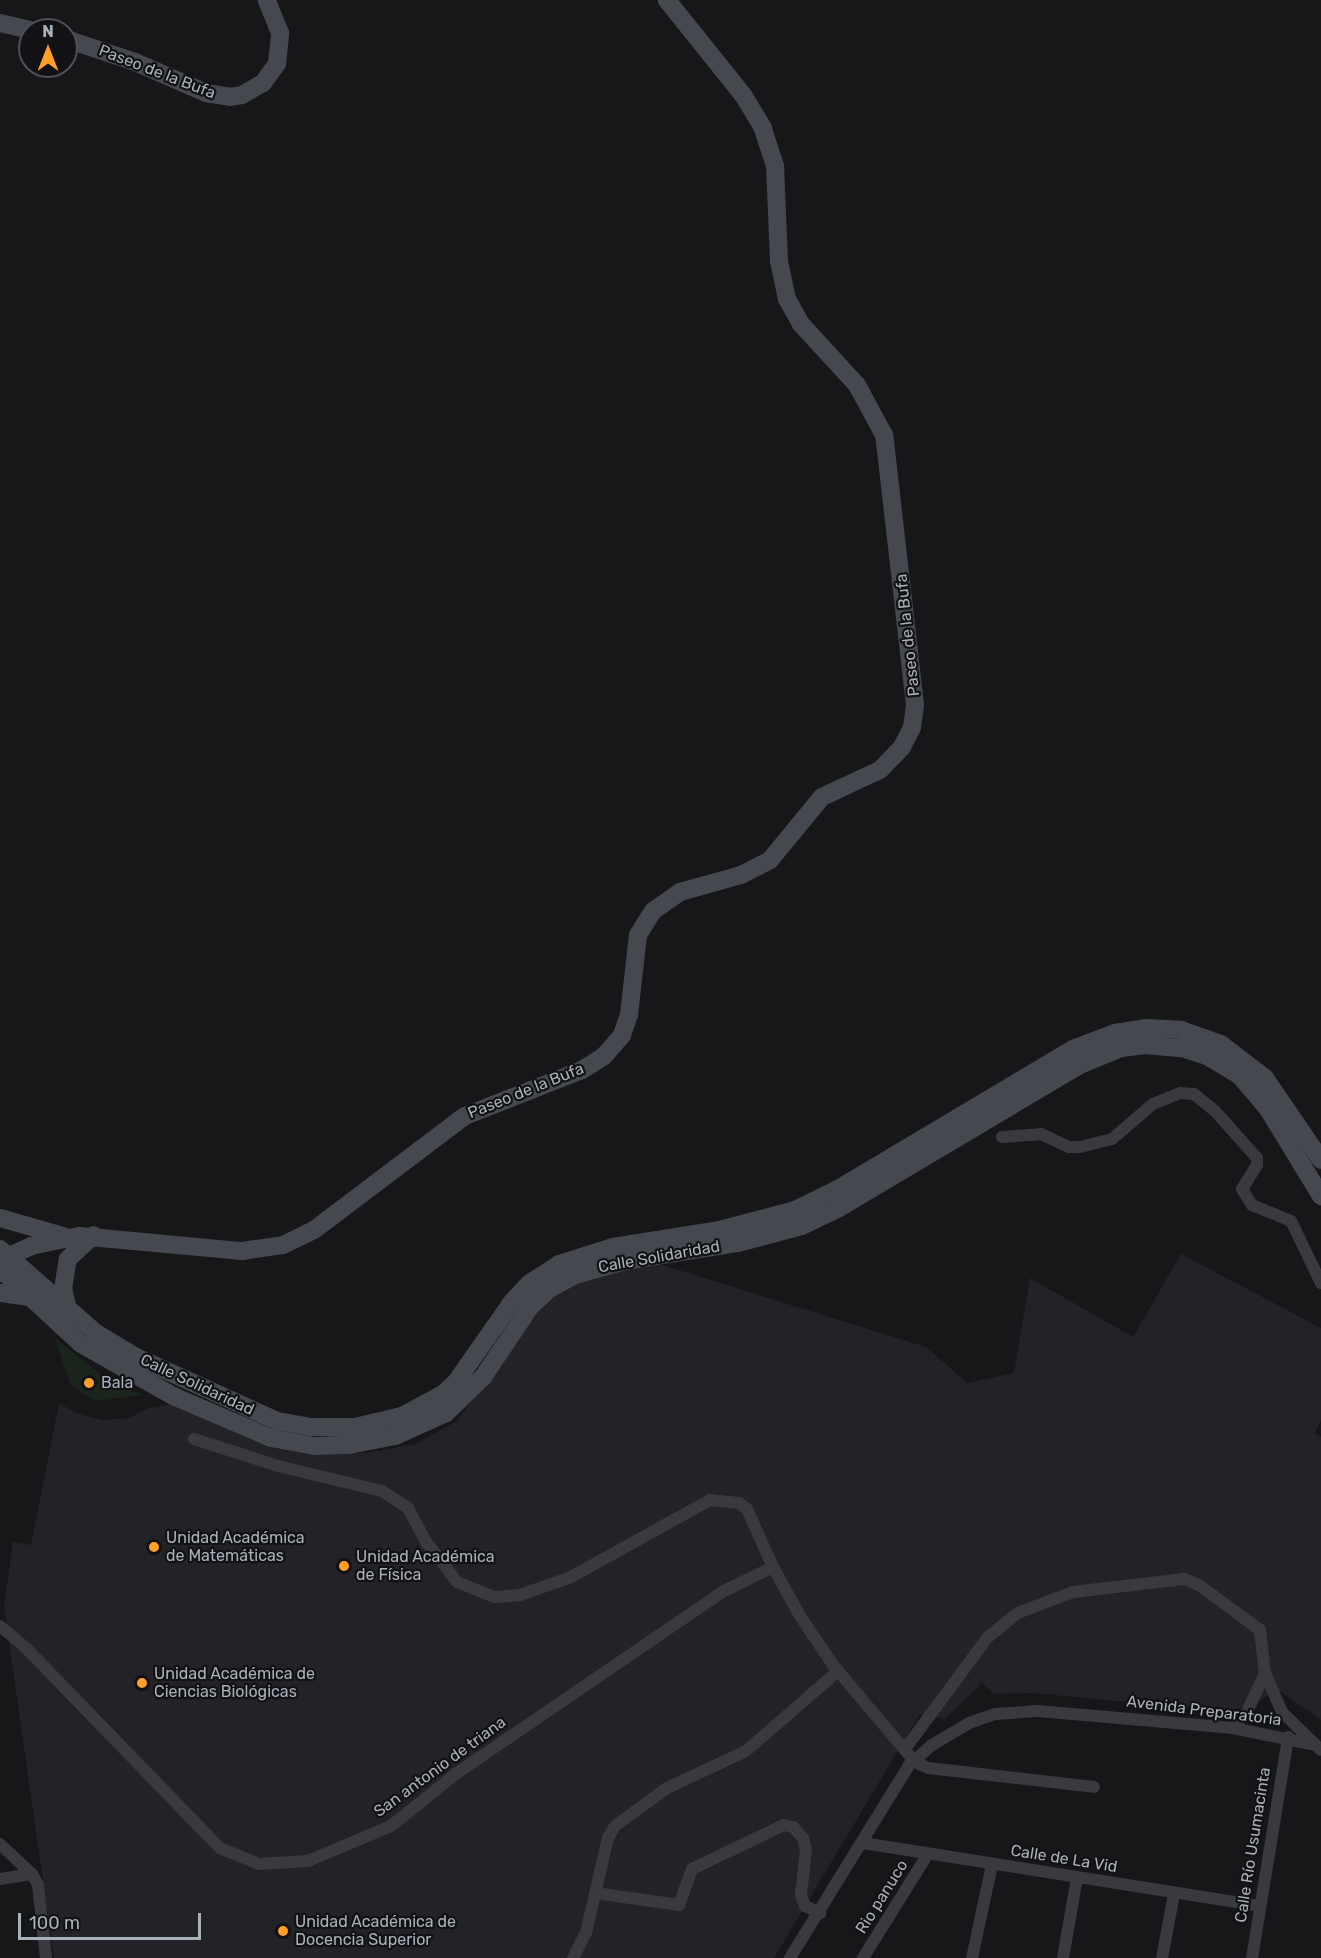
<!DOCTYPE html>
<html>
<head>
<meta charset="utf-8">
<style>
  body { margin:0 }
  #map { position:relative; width:1321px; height:1958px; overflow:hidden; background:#171719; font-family:Rubik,sans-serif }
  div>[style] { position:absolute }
  .built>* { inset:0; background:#232327 }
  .green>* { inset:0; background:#1c251d }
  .street>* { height:12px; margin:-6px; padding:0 6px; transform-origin:6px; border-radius:6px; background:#383a3f }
  .secondary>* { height:18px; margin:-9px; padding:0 9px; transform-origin:9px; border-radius:9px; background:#45494f }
  .dots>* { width:16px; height:16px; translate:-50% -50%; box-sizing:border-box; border:3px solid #121214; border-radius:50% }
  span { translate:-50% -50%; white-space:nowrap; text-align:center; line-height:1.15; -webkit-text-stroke:4.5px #121214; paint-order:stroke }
  .street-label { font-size:16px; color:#a8b0ba }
  .poi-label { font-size:16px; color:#a8b0ba }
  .left { translate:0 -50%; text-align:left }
  .north { position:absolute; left:18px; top:18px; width:60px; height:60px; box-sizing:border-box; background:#121214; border:2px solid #4e5156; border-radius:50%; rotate:0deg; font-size:16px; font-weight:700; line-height:24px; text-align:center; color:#a8b0ba }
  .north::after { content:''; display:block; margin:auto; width:21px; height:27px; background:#ff9f29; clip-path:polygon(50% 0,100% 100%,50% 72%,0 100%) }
  .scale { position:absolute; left:18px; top:1913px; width:183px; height:27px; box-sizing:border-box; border:3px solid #a8b0ba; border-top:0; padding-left:8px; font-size:18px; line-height:21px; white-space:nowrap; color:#a8b0ba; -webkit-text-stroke:4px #121214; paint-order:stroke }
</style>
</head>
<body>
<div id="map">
  <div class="built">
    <i style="clip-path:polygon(1181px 1254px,1321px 1328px,1321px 1420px,1315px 1433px,1321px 1437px,1321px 1720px,1280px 1691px,1230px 1712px,1033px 1693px,994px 1694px,982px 1683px,945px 1719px,920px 1714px,774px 1958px,54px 1958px,4px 1607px,13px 1542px,31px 1545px,59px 1403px,78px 1414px,103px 1420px,129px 1418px,149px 1408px,173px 1404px,268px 1447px,313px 1455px,365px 1453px,416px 1444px,457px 1421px,539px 1308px,571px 1283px,605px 1272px,656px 1263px,926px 1347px,967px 1383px,1014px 1373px,1030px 1278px,1133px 1337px)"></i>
  </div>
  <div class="green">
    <i style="clip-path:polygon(55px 1338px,106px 1379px,142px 1395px,96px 1401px,71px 1386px)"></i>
  </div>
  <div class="street">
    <i style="left:1002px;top:1137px;width:39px;rotate:-4deg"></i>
    <i style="left:1041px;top:1134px;width:31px;rotate:25deg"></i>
    <i style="left:1069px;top:1147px;width:11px"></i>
    <i style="left:1080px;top:1147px;width:33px;rotate:-14deg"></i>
    <i style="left:1112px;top:1139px;width:54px;rotate:-40.5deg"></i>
    <i style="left:1153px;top:1104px;width:29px;rotate:-22deg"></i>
    <i style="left:1180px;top:1093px;width:14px;rotate:4deg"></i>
    <i style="left:1194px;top:1094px;width:27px;rotate:39deg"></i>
    <i style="left:1215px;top:1111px;width:63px;rotate:48.2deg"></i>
    <i style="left:1257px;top:1158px;width:7px;rotate:90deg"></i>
    <i style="left:1257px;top:1165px;width:28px;rotate:122deg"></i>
    <i style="left:1242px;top:1189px;width:19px;rotate:58deg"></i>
    <i style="left:1252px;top:1205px;width:42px;rotate:22.3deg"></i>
    <i style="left:1291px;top:1221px;width:69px;rotate:64.2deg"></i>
    <i style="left:194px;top:1439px;width:88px;rotate:17.8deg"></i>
    <i style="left:278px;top:1466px;width:107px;rotate:13.5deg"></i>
    <i style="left:382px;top:1491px;width:31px;rotate:33deg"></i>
    <i style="left:408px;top:1508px;width:40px;rotate:62deg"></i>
    <i style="left:427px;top:1543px;width:49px;rotate:52.4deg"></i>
    <i style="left:457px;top:1582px;width:40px;rotate:22deg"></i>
    <i style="left:494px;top:1597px;width:26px;rotate:-4deg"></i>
    <i style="left:520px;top:1595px;width:54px;rotate:-19.4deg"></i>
    <i style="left:571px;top:1577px;width:159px;rotate:-29deg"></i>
    <i style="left:710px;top:1500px;width:29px;rotate:6deg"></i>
    <i style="left:739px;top:1503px;width:10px;rotate:37deg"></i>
    <i style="left:747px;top:1509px;width:64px;rotate:65.9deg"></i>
    <i style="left:773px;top:1567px;width:56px;rotate:61.1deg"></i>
    <i style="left:800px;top:1616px;width:59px;rotate:56deg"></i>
    <i style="left:833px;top:1665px;width:127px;rotate:49.8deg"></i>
    <i style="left:915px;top:1762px;width:14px;rotate:25deg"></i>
    <i style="left:928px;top:1768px;width:167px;rotate:6.5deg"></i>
    <i style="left:0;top:1626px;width:35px;rotate:40deg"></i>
    <i style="left:27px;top:1649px;width:277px;rotate:45.9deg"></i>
    <i style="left:220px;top:1848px;width:42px;rotate:22.3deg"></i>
    <i style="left:259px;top:1864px;width:49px;rotate:-3.5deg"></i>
    <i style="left:308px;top:1861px;width:90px;rotate:-22.9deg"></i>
    <i style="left:391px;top:1826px;width:85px;rotate:-38.8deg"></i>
    <i style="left:457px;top:1773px;width:321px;rotate:-34.3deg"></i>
    <i style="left:722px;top:1592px;width:57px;rotate:-26.1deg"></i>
    <i style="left:1233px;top:1728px;width:21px;rotate:-49deg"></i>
    <i style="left:1247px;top:1712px;width:43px;rotate:-65.2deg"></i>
    <i style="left:905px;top:1749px;width:139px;rotate:-53.5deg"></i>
    <i style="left:988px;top:1637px;width:38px;rotate:-39deg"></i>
    <i style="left:1018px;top:1613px;width:59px;rotate:-20.9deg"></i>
    <i style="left:1073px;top:1592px;width:112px;rotate:-6.7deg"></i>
    <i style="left:1184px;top:1579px;width:16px;rotate:22deg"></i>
    <i style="left:1199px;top:1585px;width:76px;rotate:36.4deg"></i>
    <i style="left:1260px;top:1630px;width:43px;rotate:83.4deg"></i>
    <i style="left:1265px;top:1673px;width:43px;rotate:66.4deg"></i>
    <i style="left:1282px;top:1712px;width:54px;rotate:44.3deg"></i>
    <i style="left:863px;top:1843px;width:402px;rotate:9deg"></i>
    <i style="left:0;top:1844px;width:44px;rotate:43.2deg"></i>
    <i style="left:32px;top:1874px;width:13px;rotate:61deg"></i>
    <i style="left:38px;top:1885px;width:73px;rotate:83.7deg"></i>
    <i style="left:0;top:1879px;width:32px;rotate:-9deg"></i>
    <i style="left:595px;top:1893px;width:85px;rotate:8.1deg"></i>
    <i style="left:679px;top:1905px;width:38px;rotate:-70deg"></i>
    <i style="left:692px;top:1869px;width:102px;rotate:-25.6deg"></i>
    <i style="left:784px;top:1825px;width:9px;rotate:13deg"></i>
    <i style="left:793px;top:1827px;width:15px;rotate:48deg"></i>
    <i style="left:803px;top:1838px;width:11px;rotate:75deg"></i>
    <i style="left:806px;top:1849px;width:46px;rotate:96.2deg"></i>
    <i style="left:801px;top:1895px;width:12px;rotate:70deg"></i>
    <i style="left:805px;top:1906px;width:17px;rotate:25deg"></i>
    <i style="left:573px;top:1958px;width:28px;rotate:-63deg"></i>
    <i style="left:586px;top:1933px;width:98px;rotate:-77deg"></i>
    <i style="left:608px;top:1838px;width:14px;rotate:-60deg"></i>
    <i style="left:615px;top:1826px;width:64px;rotate:-36.2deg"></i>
    <i style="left:667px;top:1788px;width:87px;rotate:-25.1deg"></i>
    <i style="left:746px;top:1751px;width:122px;rotate:-41deg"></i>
    <i style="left:790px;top:1958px;width:227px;rotate:-58.3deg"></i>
    <i style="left:909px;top:1765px;width:30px;rotate:-41deg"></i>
    <i style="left:932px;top:1745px;width:43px;rotate:-30.7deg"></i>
    <i style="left:969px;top:1723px;width:28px;rotate:-19deg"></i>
    <i style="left:995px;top:1714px;width:43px;rotate:-4deg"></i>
    <i style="left:1038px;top:1711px;width:196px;rotate:5deg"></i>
    <i style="left:1233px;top:1728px;width:80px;rotate:11.6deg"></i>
    <i style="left:863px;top:1958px;width:123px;rotate:-58deg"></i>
    <i style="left:972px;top:1958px;width:95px;rotate:-77.9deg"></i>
    <i style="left:1063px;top:1958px;width:81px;rotate:-80.1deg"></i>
    <i style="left:1162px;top:1958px;width:65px;rotate:-79.4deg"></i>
    <i style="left:1252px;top:1958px;width:224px;rotate:-80.7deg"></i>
  </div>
  <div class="secondary">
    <i style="left:0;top:23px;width:31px;rotate:13deg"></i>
    <i style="left:66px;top:39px;width:73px;rotate:18.4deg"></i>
    <i style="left:135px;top:62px;width:77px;rotate:23.6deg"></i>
    <i style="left:206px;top:93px;width:24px;rotate:9deg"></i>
    <i style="left:230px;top:97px;width:12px;rotate:-9deg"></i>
    <i style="left:242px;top:95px;width:24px;rotate:-30deg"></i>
    <i style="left:263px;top:83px;width:24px;rotate:-54deg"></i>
    <i style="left:277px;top:64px;width:31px;rotate:-84deg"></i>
    <i style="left:280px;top:33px;width:35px;rotate:-112deg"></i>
    <i style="left:0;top:1218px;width:66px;rotate:15.9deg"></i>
    <i style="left:0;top:1249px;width:128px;rotate:41.2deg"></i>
    <i style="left:96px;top:1333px;width:47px;rotate:31deg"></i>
    <i style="left:136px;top:1357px;width:155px;rotate:24.4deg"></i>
    <i style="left:277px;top:1421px;width:34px;rotate:10deg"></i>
    <i style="left:310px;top:1427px;width:45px"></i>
    <i style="left:355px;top:1427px;width:48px;rotate:-13.2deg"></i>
    <i style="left:402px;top:1416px;width:47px;rotate:-28.2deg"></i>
    <i style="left:443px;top:1394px;width:18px;rotate:-43deg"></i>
    <i style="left:456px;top:1382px;width:98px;rotate:-55deg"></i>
    <i style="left:512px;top:1302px;width:26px;rotate:-47deg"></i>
    <i style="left:530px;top:1283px;width:35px;rotate:-33deg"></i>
    <i style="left:559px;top:1264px;width:57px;rotate:-17.5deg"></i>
    <i style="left:613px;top:1247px;width:107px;rotate:-9.1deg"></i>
    <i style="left:719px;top:1230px;width:79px;rotate:-14.7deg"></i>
    <i style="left:795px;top:1210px;width:48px;rotate:-26deg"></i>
    <i style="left:838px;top:1189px;width:274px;rotate:-30.8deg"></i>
    <i style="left:1073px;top:1049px;width:45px;rotate:-20.9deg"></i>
    <i style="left:1115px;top:1033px;width:32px;rotate:-9deg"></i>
    <i style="left:1147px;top:1028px;width:34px;rotate:3deg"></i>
    <i style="left:1181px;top:1030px;width:42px;rotate:19.3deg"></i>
    <i style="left:1221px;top:1044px;width:56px;rotate:37.7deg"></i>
    <i style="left:1265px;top:1078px;width:99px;rotate:55.7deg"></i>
    <i style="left:0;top:1260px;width:34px;rotate:-24deg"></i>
    <i style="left:31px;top:1246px;width:49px;rotate:-11.8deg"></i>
    <i style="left:79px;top:1236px;width:164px;rotate:5.3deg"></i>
    <i style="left:242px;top:1251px;width:41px;rotate:-8.3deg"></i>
    <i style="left:283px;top:1245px;width:34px;rotate:-26deg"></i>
    <i style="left:314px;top:1230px;width:189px;rotate:-37.1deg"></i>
    <i style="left:465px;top:1116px;width:126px;rotate:-21.5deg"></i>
    <i style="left:582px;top:1070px;width:26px;rotate:-32deg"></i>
    <i style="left:604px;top:1056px;width:28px;rotate:-49deg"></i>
    <i style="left:622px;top:1035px;width:21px;rotate:-71deg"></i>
    <i style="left:629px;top:1015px;width:81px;rotate:-83.6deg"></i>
    <i style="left:638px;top:935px;width:28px;rotate:-58deg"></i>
    <i style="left:653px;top:911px;width:33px;rotate:-35deg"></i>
    <i style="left:680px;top:892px;width:63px;rotate:-15.6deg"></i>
    <i style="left:741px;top:875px;width:33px;rotate:-27deg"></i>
    <i style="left:770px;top:860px;width:82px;rotate:-50.5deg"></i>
    <i style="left:822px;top:797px;width:64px;rotate:-25deg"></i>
    <i style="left:880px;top:770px;width:32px;rotate:-46deg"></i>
    <i style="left:902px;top:747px;width:22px;rotate:-63deg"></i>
    <i style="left:912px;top:727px;width:22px;rotate:-82deg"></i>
    <i style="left:915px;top:705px;width:272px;rotate:-96.5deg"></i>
    <i style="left:884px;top:435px;width:57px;rotate:-118.4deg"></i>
    <i style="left:857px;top:385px;width:83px;rotate:-132.6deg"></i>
    <i style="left:801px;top:324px;width:29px;rotate:-119deg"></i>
    <i style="left:787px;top:299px;width:39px;rotate:-102deg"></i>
    <i style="left:779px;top:261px;width:95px;rotate:-92.4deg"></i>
    <i style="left:775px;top:166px;width:40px;rotate:-108deg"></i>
    <i style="left:763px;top:128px;width:39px;rotate:-121deg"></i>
    <i style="left:743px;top:95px;width:122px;rotate:-128.7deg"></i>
    <i style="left:0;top:1269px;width:110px;rotate:42.8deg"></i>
    <i style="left:81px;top:1344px;width:106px;rotate:29.5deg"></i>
    <i style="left:173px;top:1396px;width:107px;rotate:23.2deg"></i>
    <i style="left:271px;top:1438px;width:44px;rotate:10.5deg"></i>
    <i style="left:314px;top:1446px;width:35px;rotate:-2deg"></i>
    <i style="left:349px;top:1445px;width:47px;rotate:-11.1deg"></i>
    <i style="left:395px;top:1436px;width:56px;rotate:-24.3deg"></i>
    <i style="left:446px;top:1413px;width:52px;rotate:-44.2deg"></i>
    <i style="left:483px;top:1377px;width:84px;rotate:-56.1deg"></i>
    <i style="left:530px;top:1307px;width:26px;rotate:-43deg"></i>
    <i style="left:549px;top:1289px;width:30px;rotate:-28deg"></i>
    <i style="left:575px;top:1275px;width:52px;rotate:-15.6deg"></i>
    <i style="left:625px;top:1261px;width:114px;rotate:-9.1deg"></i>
    <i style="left:738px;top:1243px;width:66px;rotate:-14.9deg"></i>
    <i style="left:802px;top:1226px;width:41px;rotate:-25.9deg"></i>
    <i style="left:839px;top:1208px;width:280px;rotate:-30.7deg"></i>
    <i style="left:1080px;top:1065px;width:44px;rotate:-22.5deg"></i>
    <i style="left:1121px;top:1048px;width:24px;rotate:-7deg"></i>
    <i style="left:1145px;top:1045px;width:37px;rotate:5deg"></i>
    <i style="left:1182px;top:1048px;width:26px;rotate:18deg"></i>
    <i style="left:1207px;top:1056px;width:37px;rotate:31deg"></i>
    <i style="left:1239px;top:1075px;width:45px;rotate:49.5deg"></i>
    <i style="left:1268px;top:1109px;width:102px;rotate:58.7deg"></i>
    <i style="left:0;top:1293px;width:28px;rotate:8deg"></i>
    <i style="left:68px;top:1310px;width:22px;rotate:-103deg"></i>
    <i style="left:63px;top:1289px;width:30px;rotate:-81deg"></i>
    <i style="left:68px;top:1259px;width:35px;rotate:-43deg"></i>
  </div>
  <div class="dots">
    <i style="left:89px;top:1383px;background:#ff9f29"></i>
    <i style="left:154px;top:1547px;background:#ff9f29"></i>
    <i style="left:344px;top:1566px;background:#ff9f29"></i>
    <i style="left:142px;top:1683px;background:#ff9f29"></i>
    <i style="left:283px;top:1931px;background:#ff9f29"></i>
  </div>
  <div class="street-label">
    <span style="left:157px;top:72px;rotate:21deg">Paseo de la Bufa</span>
    <span style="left:908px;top:635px;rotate:-96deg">Paseo de la Bufa</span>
    <span style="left:526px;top:1091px;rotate:-22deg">Paseo de la Bufa</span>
    <span style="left:659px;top:1257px;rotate:-10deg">Calle Solidaridad</span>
    <span style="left:197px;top:1385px;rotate:25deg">Calle Solidaridad</span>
    <span style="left:1204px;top:1711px;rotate:7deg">Avenida Preparatoria</span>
    <span style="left:440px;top:1767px;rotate:-36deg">San antonio de triana</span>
    <span style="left:1253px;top:1845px;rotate:-81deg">Calle Río Usumacinta</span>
    <span style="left:1064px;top:1859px;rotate:9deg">Calle de La Vid</span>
    <span style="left:882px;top:1897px;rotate:-58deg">Rio panuco</span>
  </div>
  <div class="poi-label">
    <span class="left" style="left:101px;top:1383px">Bala</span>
    <span class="left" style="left:166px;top:1547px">Unidad Académica<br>de Matemáticas</span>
    <span class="left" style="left:356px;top:1566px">Unidad Académica<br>de Física</span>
    <span class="left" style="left:154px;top:1683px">Unidad Académica de<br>Ciencias Biológicas</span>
    <span class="left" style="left:295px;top:1931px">Unidad Académica de<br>Docencia Superior</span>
  </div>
  <div class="north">N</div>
  <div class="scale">100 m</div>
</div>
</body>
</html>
